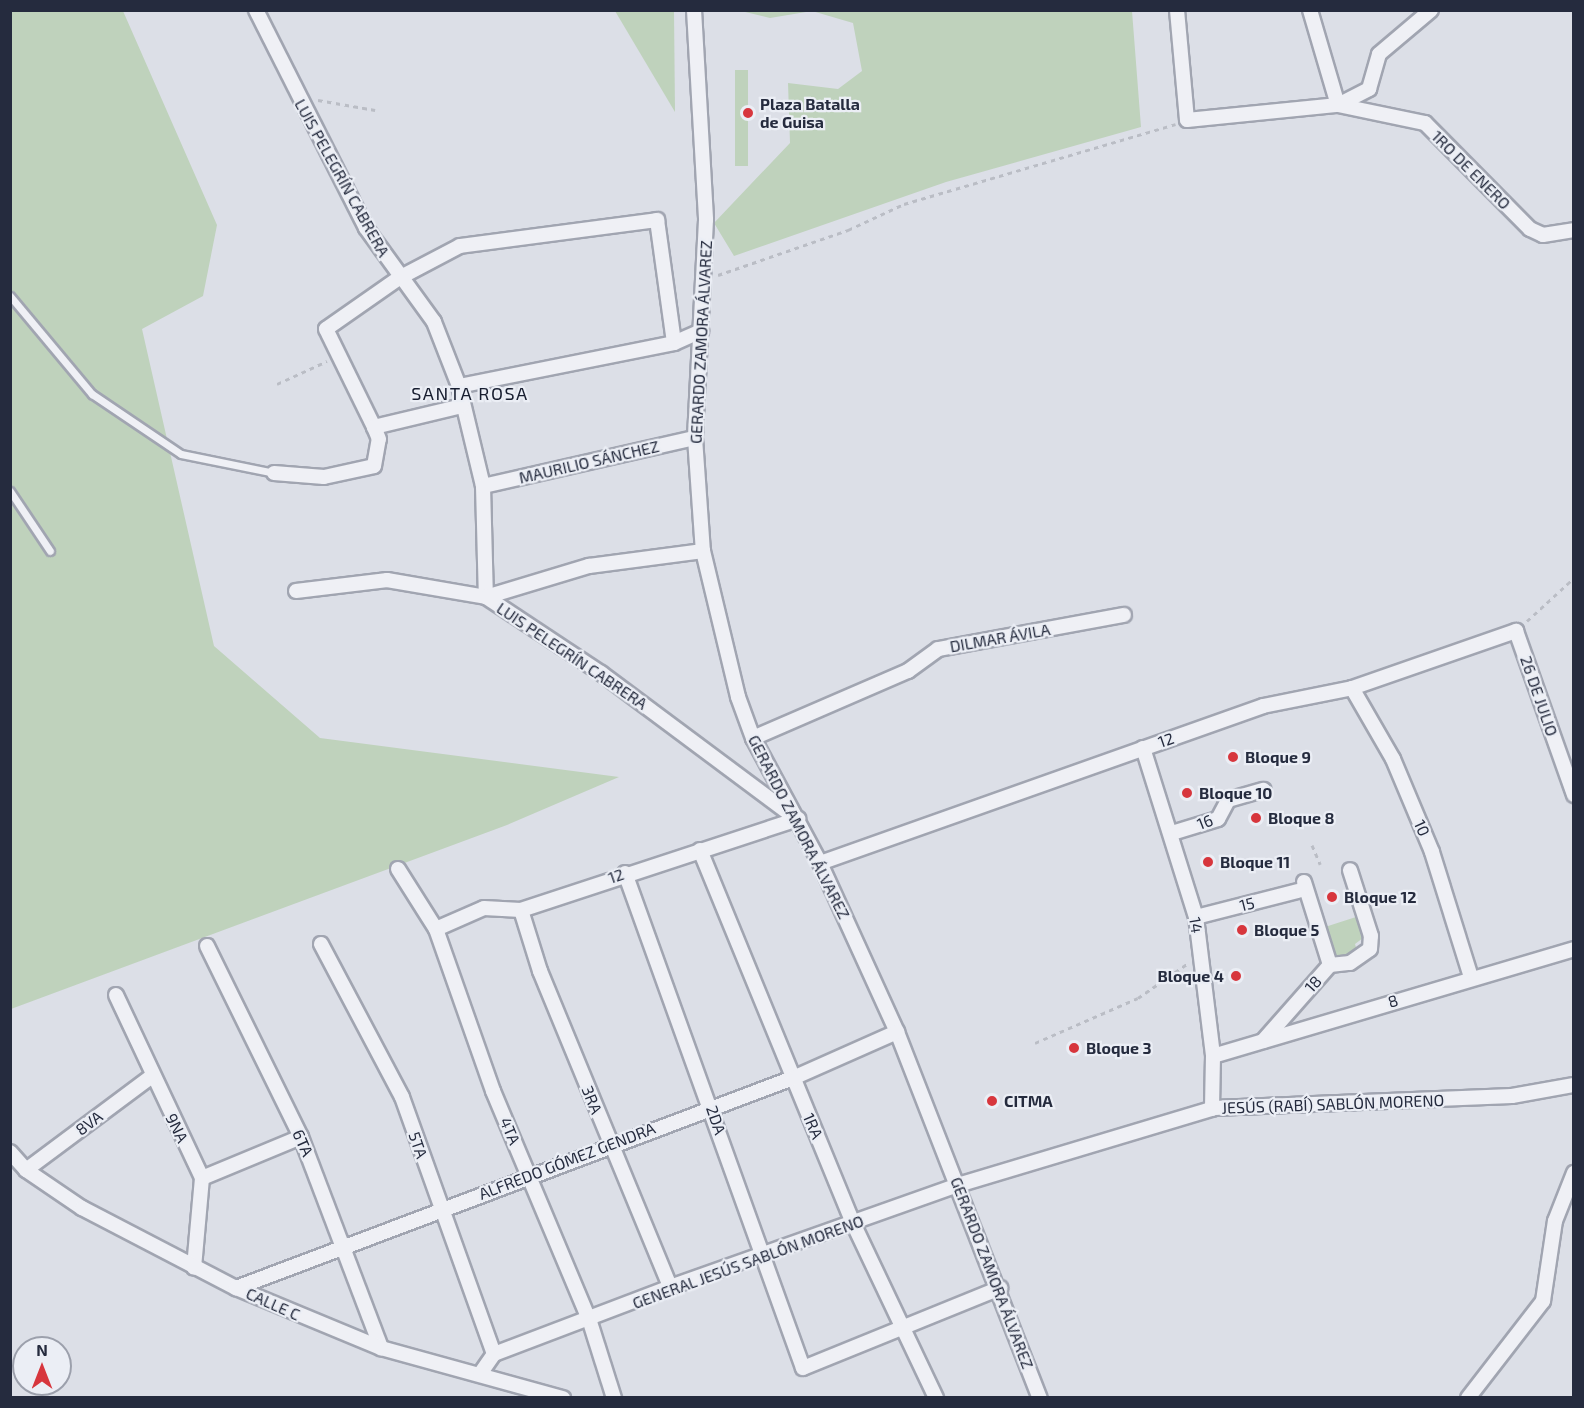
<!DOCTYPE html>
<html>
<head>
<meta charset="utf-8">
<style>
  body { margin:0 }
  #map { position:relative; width:1584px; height:1408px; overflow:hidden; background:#dcdfe7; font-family:"Exo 2",sans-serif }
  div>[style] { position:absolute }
  .green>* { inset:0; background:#bfd2bc; transform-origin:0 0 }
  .path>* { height:3px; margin-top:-1.5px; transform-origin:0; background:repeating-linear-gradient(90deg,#babdc5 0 4.5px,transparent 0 9px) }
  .roads { filter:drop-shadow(2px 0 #a1a5b1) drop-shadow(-2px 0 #a1a5b1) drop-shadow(0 2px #a1a5b1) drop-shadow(0 -2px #a1a5b1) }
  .lane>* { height:7px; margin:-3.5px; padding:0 3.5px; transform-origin:3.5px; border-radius:3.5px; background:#eff0f5 }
  .street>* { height:14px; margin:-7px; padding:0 7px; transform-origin:7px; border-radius:7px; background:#eff0f5 }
  .dots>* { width:16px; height:16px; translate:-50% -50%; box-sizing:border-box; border:3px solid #ebeef5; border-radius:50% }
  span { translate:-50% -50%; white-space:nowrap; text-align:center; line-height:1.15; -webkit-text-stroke:4.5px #ebeef5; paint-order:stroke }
  .poi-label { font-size:16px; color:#252b3e; font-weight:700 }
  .left { translate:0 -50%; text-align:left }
  .right { translate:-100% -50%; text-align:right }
  .street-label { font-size:16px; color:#252b3e }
  .neighbourhood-label { font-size:18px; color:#171d2f; letter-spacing:1.5px }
  .frame { position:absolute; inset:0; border:12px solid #252b3e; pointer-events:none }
  .north { position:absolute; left:12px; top:1336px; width:60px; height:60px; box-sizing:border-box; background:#ebeef5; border:2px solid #9ca0ac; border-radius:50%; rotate:0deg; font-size:16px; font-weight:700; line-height:24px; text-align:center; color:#252b3e }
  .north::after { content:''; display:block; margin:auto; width:21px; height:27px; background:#d7363d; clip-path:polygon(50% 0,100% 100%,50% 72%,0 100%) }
</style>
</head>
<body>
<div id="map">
  <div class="green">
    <i style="clip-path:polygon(11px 11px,123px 11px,217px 225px,203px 296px,142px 329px,214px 646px,320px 738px,619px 777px,507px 825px,11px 1009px)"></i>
    <i style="clip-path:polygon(615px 11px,674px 11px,675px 112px)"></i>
    <i style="clip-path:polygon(741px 11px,1132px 11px,1141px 127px,946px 182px,734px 256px,714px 223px,790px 143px,788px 83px,838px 89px,862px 71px,853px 23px,812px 11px,770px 18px)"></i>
    <i style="left:735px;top:70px;width:13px;height:96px"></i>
    <i style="clip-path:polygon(1356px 917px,1363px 938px,1355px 944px,1358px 954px,1335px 961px,1325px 927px)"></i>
  </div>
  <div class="path">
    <i style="left:318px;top:100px;width:58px;rotate:10deg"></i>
    <i style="left:718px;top:275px;width:138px;rotate:-19.1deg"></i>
    <i style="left:848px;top:230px;width:62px;rotate:-24.9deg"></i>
    <i style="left:904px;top:204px;width:283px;rotate:-16.4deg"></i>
    <i style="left:277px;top:384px;width:55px;rotate:-24.7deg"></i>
    <i style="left:1527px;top:621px;width:64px;rotate:-42.5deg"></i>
    <i style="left:1312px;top:845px;width:21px;rotate:67deg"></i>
    <i style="left:1035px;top:1043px;width:112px;rotate:-23.6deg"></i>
    <i style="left:1138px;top:998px;width:60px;rotate:-34.8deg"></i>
  </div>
  <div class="roads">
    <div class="lane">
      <i style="left:10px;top:296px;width:128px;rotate:50.1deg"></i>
      <i style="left:92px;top:394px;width:107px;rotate:34deg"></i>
      <i style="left:181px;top:454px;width:95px;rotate:11.5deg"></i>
      <i style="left:10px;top:491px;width:72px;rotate:56.3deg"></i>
    </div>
    <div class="street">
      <i style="left:256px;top:10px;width:244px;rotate:63.2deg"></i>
      <i style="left:366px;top:228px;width:116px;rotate:54.1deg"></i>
      <i style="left:434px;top:322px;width:69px;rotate:68.7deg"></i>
      <i style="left:459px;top:386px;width:103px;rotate:76.5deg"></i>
      <i style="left:483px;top:486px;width:111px;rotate:88.5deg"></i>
      <i style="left:486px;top:597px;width:138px;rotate:33.5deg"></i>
      <i style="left:601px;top:673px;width:239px;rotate:36.7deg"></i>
      <i style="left:694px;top:10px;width:210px;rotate:86.7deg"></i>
      <i style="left:706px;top:220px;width:218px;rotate:92.9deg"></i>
      <i style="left:695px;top:438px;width:113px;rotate:86deg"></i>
      <i style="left:703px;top:551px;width:150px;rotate:76.5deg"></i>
      <i style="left:738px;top:697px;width:44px;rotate:69.9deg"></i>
      <i style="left:753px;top:738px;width:142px;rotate:61.8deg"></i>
      <i style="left:820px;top:863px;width:186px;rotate:65.5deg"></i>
      <i style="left:897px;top:1032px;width:393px;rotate:68.7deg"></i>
      <i style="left:1177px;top:10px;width:110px;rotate:84.8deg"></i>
      <i style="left:1187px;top:120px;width:152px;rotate:-5.7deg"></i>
      <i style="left:1338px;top:105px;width:35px;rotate:-27deg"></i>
      <i style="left:1369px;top:89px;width:36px;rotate:-74deg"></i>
      <i style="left:1379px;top:54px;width:68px;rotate:-40.2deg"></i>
      <i style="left:1310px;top:10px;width:99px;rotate:73.6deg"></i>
      <i style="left:1338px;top:105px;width:89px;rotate:11.7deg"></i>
      <i style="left:1425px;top:123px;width:149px;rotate:45.3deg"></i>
      <i style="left:1530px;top:229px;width:14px;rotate:25deg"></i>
      <i style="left:1543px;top:235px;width:31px;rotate:-9deg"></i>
      <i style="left:459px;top:386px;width:219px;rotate:-11.3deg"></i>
      <i style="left:674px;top:343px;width:30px;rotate:-24deg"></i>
      <i style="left:374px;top:427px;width:109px;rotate:-116.1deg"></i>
      <i style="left:326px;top:329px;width:89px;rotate:-34.9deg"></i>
      <i style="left:399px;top:278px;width:69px;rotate:-27.7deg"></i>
      <i style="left:460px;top:246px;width:199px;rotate:-7.5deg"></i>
      <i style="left:657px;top:220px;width:124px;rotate:82.1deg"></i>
      <i style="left:274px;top:473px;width:50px;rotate:4.6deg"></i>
      <i style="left:324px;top:477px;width:51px;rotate:-12.4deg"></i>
      <i style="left:374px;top:466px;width:27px;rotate:-80deg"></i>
      <i style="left:379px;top:439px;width:13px;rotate:-113deg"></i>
      <i style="left:374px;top:427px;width:90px;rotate:-13.4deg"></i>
      <i style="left:483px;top:486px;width:217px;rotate:-12.8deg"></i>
      <i style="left:296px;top:591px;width:92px;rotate:-6.9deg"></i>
      <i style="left:387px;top:580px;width:100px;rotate:9.7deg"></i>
      <i style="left:486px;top:597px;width:108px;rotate:-16.8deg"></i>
      <i style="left:589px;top:566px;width:115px;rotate:-7.5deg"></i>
      <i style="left:1352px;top:688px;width:82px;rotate:60deg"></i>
      <i style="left:1393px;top:759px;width:101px;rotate:67.2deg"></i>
      <i style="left:1432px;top:852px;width:131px;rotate:72.7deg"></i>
      <i style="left:753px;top:738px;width:169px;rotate:-23.4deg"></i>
      <i style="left:908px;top:671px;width:37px;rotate:-36deg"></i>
      <i style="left:938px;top:649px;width:189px;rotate:-10.4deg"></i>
      <i style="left:1143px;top:748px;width:177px;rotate:72.6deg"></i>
      <i style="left:1196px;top:917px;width:140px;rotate:83deg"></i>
      <i style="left:1213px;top:1056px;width:53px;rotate:91.1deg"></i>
      <i style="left:1172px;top:833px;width:48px;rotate:-16.9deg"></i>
      <i style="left:1218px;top:819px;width:21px;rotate:-62deg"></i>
      <i style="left:1228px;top:800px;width:37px;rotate:-16deg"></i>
      <i style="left:700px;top:850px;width:403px;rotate:67.7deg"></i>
      <i style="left:853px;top:1223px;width:194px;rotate:64.6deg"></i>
      <i style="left:820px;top:863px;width:470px;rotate:-19.5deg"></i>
      <i style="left:1263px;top:706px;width:91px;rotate:-11.4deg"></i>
      <i style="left:1352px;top:688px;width:174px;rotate:-19.2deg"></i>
      <i style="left:1516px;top:631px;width:174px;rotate:70.5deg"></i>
      <i style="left:398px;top:869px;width:71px;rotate:57.7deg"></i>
      <i style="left:436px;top:929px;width:172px;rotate:70.6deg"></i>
      <i style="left:493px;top:1091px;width:251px;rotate:67.2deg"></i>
      <i style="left:590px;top:1322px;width:80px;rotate:72.5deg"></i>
      <i style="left:625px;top:873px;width:526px;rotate:70.22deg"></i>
      <i style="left:803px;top:1368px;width:213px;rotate:-22.1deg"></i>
      <i style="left:521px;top:910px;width:64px;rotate:72.7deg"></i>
      <i style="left:540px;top:971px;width:342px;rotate:67.6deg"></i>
      <i style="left:1196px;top:917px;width:105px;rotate:-14.3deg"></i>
      <i style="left:436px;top:929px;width:52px;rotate:-23.6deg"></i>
      <i style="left:484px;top:908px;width:37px;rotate:3deg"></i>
      <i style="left:521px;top:910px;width:292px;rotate:-18.2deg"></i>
      <i style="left:321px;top:944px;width:173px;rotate:62.1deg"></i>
      <i style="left:402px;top:1097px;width:273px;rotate:70.3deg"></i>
      <i style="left:207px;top:946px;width:213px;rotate:63.8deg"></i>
      <i style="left:301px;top:1137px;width:226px;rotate:69.2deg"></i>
      <i style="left:1330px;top:965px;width:20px;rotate:-6deg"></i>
      <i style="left:1350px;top:963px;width:24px;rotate:-35deg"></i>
      <i style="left:1370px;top:949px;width:13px;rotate:-86deg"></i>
      <i style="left:1371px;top:936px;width:69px;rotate:-107.7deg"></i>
      <i style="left:116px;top:995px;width:202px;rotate:64.8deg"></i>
      <i style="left:202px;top:1178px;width:90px;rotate:95.1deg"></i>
      <i style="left:1263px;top:1041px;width:101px;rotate:-48.6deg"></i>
      <i style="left:1330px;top:965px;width:87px;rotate:-107.4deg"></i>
      <i style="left:1213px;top:1056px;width:377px;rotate:-16.5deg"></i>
      <i style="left:10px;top:1152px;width:24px;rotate:48deg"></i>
      <i style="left:26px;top:1170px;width:68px;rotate:34.2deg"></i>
      <i style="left:82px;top:1208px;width:174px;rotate:27.5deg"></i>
      <i style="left:236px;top:1288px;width:157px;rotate:22.5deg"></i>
      <i style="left:381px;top:1348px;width:189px;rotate:15.4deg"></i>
      <i style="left:26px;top:1170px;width:157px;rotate:-36.7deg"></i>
      <i style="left:202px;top:1178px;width:107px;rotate:-22.5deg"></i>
      <i style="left:236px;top:1288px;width:595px;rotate:-20.66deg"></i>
      <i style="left:793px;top:1078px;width:114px;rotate:-23.9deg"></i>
      <i style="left:480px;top:1374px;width:24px;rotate:-55deg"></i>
      <i style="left:494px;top:1354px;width:188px;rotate:-20.8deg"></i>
      <i style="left:670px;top:1287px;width:306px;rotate:-19.5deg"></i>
      <i style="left:958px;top:1185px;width:267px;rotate:-16.7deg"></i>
      <i style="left:1214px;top:1108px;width:298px;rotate:-2.3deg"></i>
      <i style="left:1512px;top:1096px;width:63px;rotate:-10.1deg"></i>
      <i style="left:1468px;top:1398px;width:123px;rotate:-52.3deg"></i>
      <i style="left:1543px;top:1301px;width:81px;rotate:-81.5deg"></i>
      <i style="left:1555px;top:1221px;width:52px;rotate:-68.4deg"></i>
    </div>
  </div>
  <div class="dots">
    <i style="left:748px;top:113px;background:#d7363d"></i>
    <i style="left:1233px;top:757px;background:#d7363d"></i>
    <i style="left:1187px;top:793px;background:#d7363d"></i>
    <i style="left:1256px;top:818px;background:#d7363d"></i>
    <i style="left:1208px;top:862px;background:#d7363d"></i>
    <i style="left:1332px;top:897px;background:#d7363d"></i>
    <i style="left:1242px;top:930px;background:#d7363d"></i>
    <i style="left:1236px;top:976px;background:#d7363d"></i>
    <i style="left:1074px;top:1048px;background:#d7363d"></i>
    <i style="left:992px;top:1101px;background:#d7363d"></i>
  </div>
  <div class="poi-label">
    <span class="left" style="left:760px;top:113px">Plaza Batalla<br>de Guisa</span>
    <span class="left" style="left:1245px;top:757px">Bloque 9</span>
    <span class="left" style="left:1199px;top:793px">Bloque 10</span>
    <span class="left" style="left:1268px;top:818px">Bloque 8</span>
    <span class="left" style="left:1220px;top:862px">Bloque 11</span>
    <span class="left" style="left:1344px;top:897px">Bloque 12</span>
    <span class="left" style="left:1254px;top:930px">Bloque 5</span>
    <span class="right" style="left:1224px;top:976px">Bloque 4</span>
    <span class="left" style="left:1086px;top:1048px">Bloque 3</span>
    <span class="left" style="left:1004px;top:1101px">CITMA</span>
  </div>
  <div class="street-label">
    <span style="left:1471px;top:170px;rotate:45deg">1RO DE ENERO</span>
    <span style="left:342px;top:178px;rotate:61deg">LUIS PELEGRÍN CABRERA</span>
    <span style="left:701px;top:342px;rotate:-87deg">GERARDO ZAMORA ÁLVAREZ</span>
    <span style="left:589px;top:462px;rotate:-13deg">MAURILIO SÁNCHEZ</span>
    <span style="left:1000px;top:638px;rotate:-10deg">DILMAR ÁVILA</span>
    <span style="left:572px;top:656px;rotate:34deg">LUIS PELEGRÍN CABRERA</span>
    <span style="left:1539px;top:696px;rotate:71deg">26 DE JULIO</span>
    <span style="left:1166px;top:740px;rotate:-19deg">12</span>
    <span style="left:1205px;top:822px;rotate:-21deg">16</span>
    <span style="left:799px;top:827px;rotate:63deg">GERARDO ZAMORA ÁLVAREZ</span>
    <span style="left:1422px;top:828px;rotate:66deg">10</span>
    <span style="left:616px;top:876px;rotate:-19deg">12</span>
    <span style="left:1247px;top:904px;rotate:-14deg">15</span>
    <span style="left:1196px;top:925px;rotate:81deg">14</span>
    <span style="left:1313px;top:984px;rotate:-48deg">18</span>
    <span style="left:1393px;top:1001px;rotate:-17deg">8</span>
    <span style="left:592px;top:1100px;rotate:68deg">3RA</span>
    <span style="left:1333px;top:1104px;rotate:-2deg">JESÚS (RABÍ) SABLÓN MORENO</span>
    <span style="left:716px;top:1120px;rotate:71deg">2DA</span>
    <span style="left:89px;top:1123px;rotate:-37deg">8VA</span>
    <span style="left:813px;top:1126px;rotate:67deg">1RA</span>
    <span style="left:177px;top:1128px;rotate:64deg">9NA</span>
    <span style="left:510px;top:1131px;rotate:67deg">4TA</span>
    <span style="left:303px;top:1143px;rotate:66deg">6TA</span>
    <span style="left:418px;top:1145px;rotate:71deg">5TA</span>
    <span style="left:567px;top:1161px;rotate:-21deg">ALFREDO GÓMEZ GENDRA</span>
    <span style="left:748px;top:1262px;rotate:-20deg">GENERAL JESÚS SABLÓN MORENO</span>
    <span style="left:992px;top:1273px;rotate:69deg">GERARDO ZAMORA ÁLVAREZ</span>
    <span style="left:273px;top:1304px;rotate:24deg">CALLE C</span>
  </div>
  <div class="neighbourhood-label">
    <span style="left:470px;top:393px">SANTA ROSA</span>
  </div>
  <div class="frame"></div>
  <div class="north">N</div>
</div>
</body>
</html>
